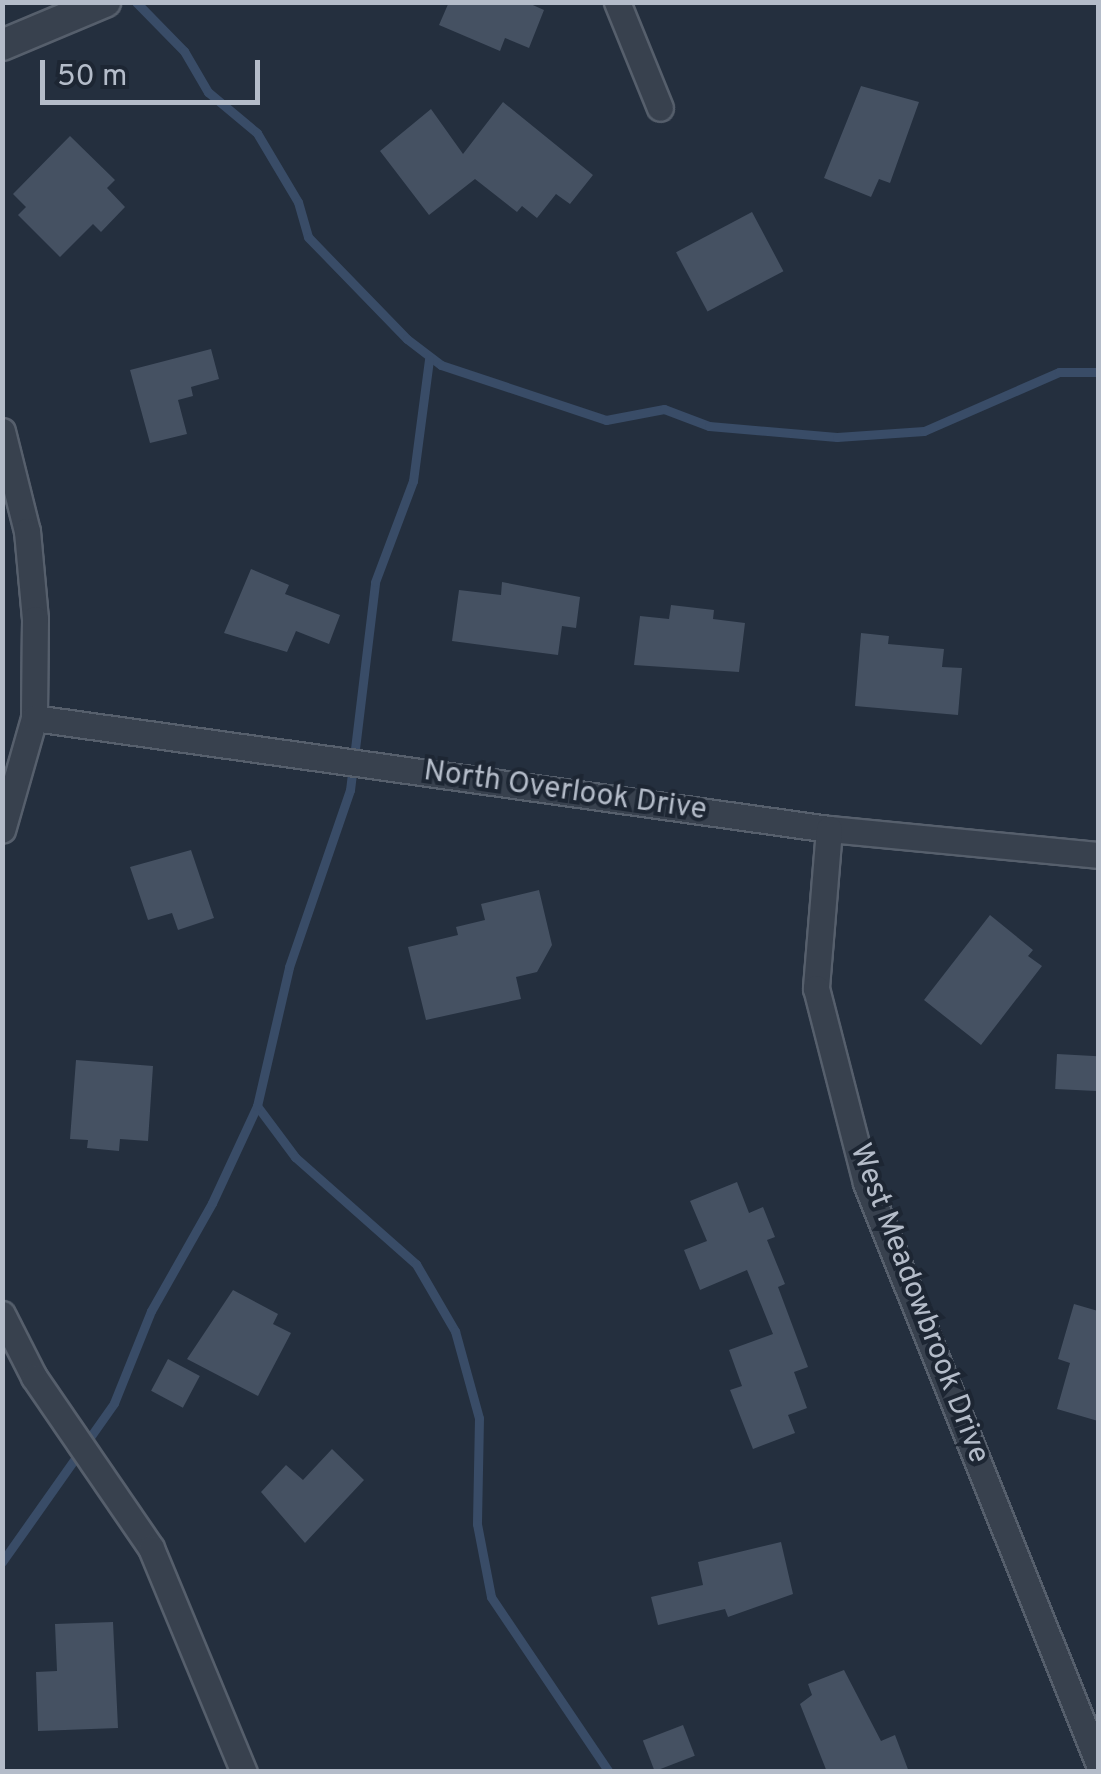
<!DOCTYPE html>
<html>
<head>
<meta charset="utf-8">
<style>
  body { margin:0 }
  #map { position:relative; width:1101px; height:1774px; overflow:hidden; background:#242f3e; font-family:Overpass,sans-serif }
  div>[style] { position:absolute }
  .stream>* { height:9px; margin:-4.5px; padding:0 4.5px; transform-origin:4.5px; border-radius:4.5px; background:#394c67 }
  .building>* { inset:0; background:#455162; transform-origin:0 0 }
  .roads { filter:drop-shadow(2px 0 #565f6c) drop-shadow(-2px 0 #565f6c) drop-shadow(0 2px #565f6c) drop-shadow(0 -2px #565f6c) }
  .minor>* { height:25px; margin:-12.5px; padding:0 12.5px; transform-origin:12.5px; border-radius:12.5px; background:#38414e }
  .tertiary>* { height:30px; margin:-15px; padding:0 15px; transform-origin:15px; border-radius:15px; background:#38414e }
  span { translate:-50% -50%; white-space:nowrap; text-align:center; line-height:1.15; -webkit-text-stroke:8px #1d2633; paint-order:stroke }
  .street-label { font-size:30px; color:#b4bcc9 }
  .frame { position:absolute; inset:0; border:5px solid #b4bcc9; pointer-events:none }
  .scale { position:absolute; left:40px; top:60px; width:220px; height:45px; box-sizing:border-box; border:5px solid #b4bcc9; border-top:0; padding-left:12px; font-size:30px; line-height:35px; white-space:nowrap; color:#b4bcc9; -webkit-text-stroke:8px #1d2633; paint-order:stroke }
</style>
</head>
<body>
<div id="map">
  <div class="stream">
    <i style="left:136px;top:2px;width:69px;rotate:45.6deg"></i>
    <i style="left:184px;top:51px;width:48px;rotate:59.7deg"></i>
    <i style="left:208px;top:92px;width:64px;rotate:39.9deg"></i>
    <i style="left:257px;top:133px;width:80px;rotate:59.3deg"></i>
    <i style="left:298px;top:202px;width:36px;rotate:74deg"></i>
    <i style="left:308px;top:237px;width:142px;rotate:45.9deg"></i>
    <i style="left:407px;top:339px;width:43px;rotate:37.4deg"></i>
    <i style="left:441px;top:365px;width:174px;rotate:18.4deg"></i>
    <i style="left:606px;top:420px;width:59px;rotate:-10.7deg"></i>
    <i style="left:664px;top:409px;width:48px;rotate:20.7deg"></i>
    <i style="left:709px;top:426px;width:128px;rotate:4.9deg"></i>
    <i style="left:837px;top:437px;width:87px;rotate:-3.9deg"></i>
    <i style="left:924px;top:431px;width:147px;rotate:-23.6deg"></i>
    <i style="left:1059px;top:372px;width:39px"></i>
    <i style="left:257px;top:1106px;width:64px;rotate:53.3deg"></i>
    <i style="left:295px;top:1157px;width:162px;rotate:41.5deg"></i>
    <i style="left:416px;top:1264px;width:78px;rotate:59.8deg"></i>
    <i style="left:455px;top:1331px;width:90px;rotate:74.6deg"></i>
    <i style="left:479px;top:1418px;width:106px;rotate:91.1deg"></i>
    <i style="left:477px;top:1524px;width:74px;rotate:79.1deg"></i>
    <i style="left:491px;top:1597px;width:211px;rotate:56deg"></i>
    <i style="left:2px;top:1562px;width:194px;rotate:-54.8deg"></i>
    <i style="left:114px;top:1403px;width:99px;rotate:-68.1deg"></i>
    <i style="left:151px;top:1311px;width:124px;rotate:-60.5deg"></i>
    <i style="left:212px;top:1203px;width:107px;rotate:-65.1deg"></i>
    <i style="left:257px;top:1106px;width:143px;rotate:-77deg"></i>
    <i style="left:289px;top:967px;width:187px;rotate:-71deg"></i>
    <i style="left:350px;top:790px;width:209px;rotate:-83.1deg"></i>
    <i style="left:375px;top:582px;width:108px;rotate:-69.4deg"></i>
    <i style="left:413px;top:481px;width:123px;rotate:-82.5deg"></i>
  </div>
  <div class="building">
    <i style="clip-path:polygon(449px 2px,526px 2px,544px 10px,529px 48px,505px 38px,500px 51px,439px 25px)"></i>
    <i style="clip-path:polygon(861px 86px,919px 102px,890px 183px,879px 179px,871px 197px,824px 178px)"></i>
    <i style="clip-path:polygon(503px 102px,593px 175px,570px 204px,556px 194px,537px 218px,522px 206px,517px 212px,475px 179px,429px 215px,380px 151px,431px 109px,463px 154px)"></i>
    <i style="clip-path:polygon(70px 136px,115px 180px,107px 188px,125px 207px,101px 232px,93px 224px,60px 257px,18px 215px,26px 207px,13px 194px)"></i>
    <i style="left:752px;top:212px;width:67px;height:86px;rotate:62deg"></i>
    <i style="clip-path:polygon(211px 349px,219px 379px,191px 387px,193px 396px,178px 400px,187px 434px,150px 443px,130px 370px)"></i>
    <i style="clip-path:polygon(251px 569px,289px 585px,285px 594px,340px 615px,329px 644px,296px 631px,287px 652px,224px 633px)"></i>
    <i style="clip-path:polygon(502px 582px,580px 597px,576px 628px,562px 626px,558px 655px,452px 641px,459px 590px,501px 595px)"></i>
    <i style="clip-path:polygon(671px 605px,714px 610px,713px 619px,745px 623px,739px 672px,634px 665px,640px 616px,669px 619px)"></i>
    <i style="clip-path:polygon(861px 633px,889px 636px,888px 644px,944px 649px,942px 667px,962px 668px,958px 715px,855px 706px)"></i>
    <i style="clip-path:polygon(191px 850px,214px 918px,178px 930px,172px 913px,148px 920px,130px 867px)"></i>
    <i style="clip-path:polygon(539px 890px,552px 945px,537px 972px,516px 977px,521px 999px,426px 1020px,408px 947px,458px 935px,456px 927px,485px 920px,481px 904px)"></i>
    <i style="clip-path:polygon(990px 915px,1033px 950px,1028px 956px,1042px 966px,981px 1045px,924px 1000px)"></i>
    <i style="left:1057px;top:1054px;width:41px;height:35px;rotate:3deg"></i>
    <i style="clip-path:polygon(76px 1060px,153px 1066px,148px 1141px,120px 1139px,119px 1151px,87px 1148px,88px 1140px,70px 1139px)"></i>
    <i style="clip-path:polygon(737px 1182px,749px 1213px,763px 1207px,775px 1237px,767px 1240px,785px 1284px,778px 1287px,808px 1367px,794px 1372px,807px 1408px,788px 1415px,795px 1433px,753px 1449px,730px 1390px,742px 1386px,729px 1350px,773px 1334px,747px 1270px,700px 1290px,684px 1250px,707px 1241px,690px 1201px)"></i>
    <i style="clip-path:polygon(233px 1290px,278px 1314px,273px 1324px,291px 1333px,258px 1396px,187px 1359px)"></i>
    <i style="clip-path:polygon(1074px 1304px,1098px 1311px,1098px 1421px,1057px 1409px,1070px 1363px,1058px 1359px)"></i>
    <i style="left:168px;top:1359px;width:36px;height:36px;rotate:28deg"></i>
    <i style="clip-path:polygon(332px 1449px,364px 1480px,305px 1543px,261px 1492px,286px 1465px,303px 1480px)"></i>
    <i style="clip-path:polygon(781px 1542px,793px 1594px,728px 1617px,725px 1609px,658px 1625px,651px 1597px,703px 1585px,698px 1562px)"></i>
    <i style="clip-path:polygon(113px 1622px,118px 1728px,38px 1731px,36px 1672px,57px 1671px,55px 1624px)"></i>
    <i style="clip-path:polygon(844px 1670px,881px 1741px,895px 1735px,909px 1772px,827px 1772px,800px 1704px,812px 1695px,808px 1684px)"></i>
    <i style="left:683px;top:1725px;width:33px;height:43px;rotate:69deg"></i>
  </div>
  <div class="roads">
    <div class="minor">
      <i style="left:617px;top:2px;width:114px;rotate:67.9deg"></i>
      <i style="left:2px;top:431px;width:103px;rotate:76deg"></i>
      <i style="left:27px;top:531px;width:88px;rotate:84.8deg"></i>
      <i style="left:35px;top:619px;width:99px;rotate:90.6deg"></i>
      <i style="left:34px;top:718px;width:116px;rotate:105.9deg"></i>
      <i style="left:34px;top:718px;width:803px;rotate:7.95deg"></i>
      <i style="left:829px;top:829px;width:270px;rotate:5.5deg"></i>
      <i style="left:829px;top:829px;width:160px;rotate:94.7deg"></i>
      <i style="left:816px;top:988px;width:201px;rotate:75.6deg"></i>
      <i style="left:866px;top:1183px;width:624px;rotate:68.16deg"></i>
      <i style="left:2px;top:1314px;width:71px;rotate:63.1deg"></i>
      <i style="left:34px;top:1377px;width:207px;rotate:55.6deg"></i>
      <i style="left:151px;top:1548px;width:243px;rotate:67.5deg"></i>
    </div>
    <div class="tertiary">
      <i style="left:2px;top:45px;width:112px;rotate:-22.7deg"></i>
    </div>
  </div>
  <div class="street-label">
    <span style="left:565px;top:792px;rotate:8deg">North Overlook Drive</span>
    <span style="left:918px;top:1304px;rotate:69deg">West Meadowbrook Drive</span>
  </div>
  <div class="frame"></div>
  <div class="scale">50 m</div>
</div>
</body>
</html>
